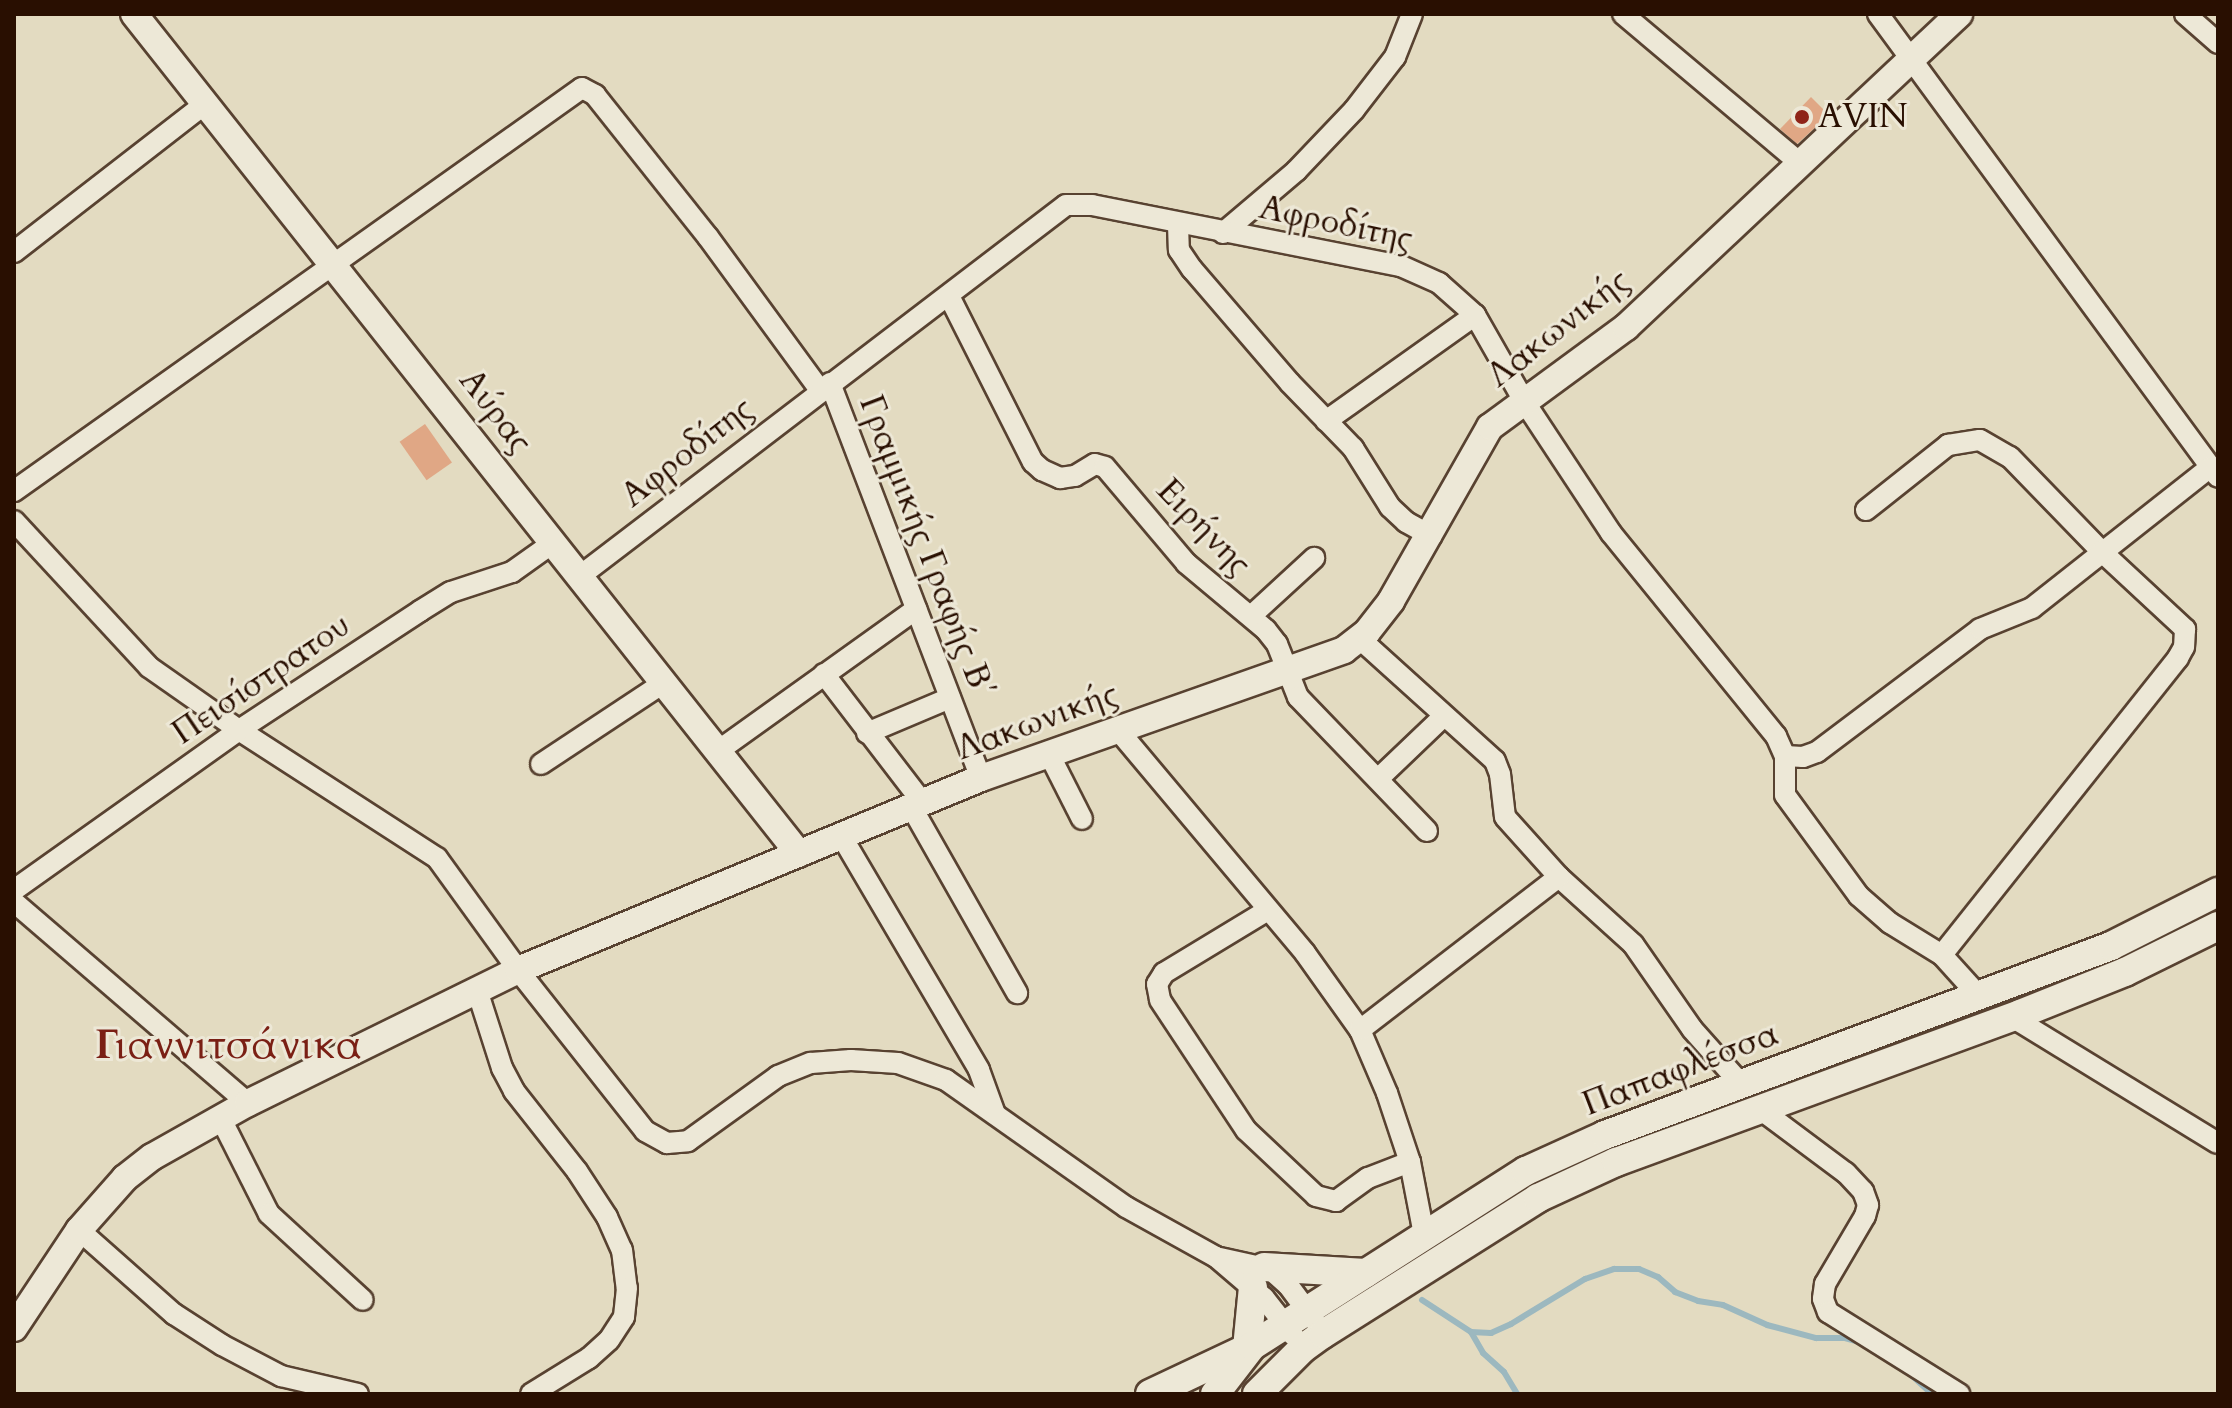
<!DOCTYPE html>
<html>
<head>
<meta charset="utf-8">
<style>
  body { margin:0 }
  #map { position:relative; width:2232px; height:1408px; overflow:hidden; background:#e3dbc1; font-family:Cardo,serif }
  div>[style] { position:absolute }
  .stream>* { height:6px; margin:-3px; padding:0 3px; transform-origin:3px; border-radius:3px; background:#9cb8bf }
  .building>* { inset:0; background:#e0a785; transform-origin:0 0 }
  .roads { filter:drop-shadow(2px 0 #584231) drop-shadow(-2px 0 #584231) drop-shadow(0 2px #584231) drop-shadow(0 -2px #584231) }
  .minor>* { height:20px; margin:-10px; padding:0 10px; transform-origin:10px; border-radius:10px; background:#ede8d7 }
  .tertiary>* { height:26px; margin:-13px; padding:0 13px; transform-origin:13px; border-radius:13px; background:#ede8d7 }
  .secondary>* { height:28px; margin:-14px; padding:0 14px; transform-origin:14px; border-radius:14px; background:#ede8d7 }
  .dots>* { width:22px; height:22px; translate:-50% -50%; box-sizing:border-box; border:4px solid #ede8d7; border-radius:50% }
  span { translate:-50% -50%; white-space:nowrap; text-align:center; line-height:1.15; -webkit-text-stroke:6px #ede8d7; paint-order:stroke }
  .poi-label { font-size:34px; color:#290f01 }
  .left { translate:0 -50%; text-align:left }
  .street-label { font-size:34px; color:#290f01 }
  .district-label { font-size:42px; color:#7a1f14; font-weight:700 }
  .frame { position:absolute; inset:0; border:16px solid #290f01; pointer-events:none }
</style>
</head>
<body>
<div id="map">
  <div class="stream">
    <i style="left:1422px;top:1300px;width:59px;rotate:33.1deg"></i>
    <i style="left:1471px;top:1332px;width:24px;rotate:60deg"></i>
    <i style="left:1483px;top:1353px;width:28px;rotate:42deg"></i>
    <i style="left:1504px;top:1372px;width:26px;rotate:59deg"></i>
    <i style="left:1471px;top:1332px;width:20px;rotate:3deg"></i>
    <i style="left:1491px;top:1333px;width:22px;rotate:-24deg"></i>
    <i style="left:1511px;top:1324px;width:87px;rotate:-31.3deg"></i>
    <i style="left:1585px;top:1279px;width:31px;rotate:-19deg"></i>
    <i style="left:1614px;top:1269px;width:25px"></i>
    <i style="left:1639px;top:1269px;width:21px;rotate:23deg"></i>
    <i style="left:1658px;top:1277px;width:23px;rotate:41deg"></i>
    <i style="left:1675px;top:1292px;width:25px;rotate:21deg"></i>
    <i style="left:1698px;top:1301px;width:25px;rotate:9deg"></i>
    <i style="left:1723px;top:1305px;width:48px;rotate:24.4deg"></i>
    <i style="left:1767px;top:1325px;width:51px;rotate:14.9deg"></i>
    <i style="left:1816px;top:1338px;width:29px"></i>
    <i style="left:1845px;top:1338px;width:19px;rotate:16deg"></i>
    <i style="left:1906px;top:1370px;width:35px;rotate:43deg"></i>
  </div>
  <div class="building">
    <i style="clip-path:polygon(1811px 97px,1829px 115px,1797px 144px,1780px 129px)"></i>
    <i style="left:425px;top:424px;width:47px;height:31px;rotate:55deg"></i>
  </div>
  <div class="roads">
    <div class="minor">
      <i style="left:1623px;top:14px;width:231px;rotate:40.1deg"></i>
      <i style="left:1878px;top:14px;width:574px;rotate:53.71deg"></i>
      <i style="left:2185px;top:14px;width:44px;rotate:41.3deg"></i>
      <i style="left:1178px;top:225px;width:25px;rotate:88deg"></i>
      <i style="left:1179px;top:250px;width:23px;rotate:56deg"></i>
      <i style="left:1192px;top:269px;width:150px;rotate:49.3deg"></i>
      <i style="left:1290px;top:383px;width:91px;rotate:45.9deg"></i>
      <i style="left:1353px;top:448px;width:70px;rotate:57.9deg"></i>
      <i style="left:1390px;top:507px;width:22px;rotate:43deg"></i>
      <i style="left:1406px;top:522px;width:29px;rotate:29deg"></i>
      <i style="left:1223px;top:233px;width:96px;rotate:-40.3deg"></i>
      <i style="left:1296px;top:171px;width:84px;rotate:-46.4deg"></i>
      <i style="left:1354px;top:110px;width:67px;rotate:-52.3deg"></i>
      <i style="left:1395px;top:57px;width:46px;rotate:-68.4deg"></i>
      <i style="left:14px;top:252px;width:242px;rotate:-37.8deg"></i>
      <i style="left:949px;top:296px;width:186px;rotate:63.2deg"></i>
      <i style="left:1033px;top:462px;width:12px;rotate:42deg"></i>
      <i style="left:1042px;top:470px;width:20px;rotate:24deg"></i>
      <i style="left:1060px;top:478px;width:15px;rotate:-8deg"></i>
      <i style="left:1075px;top:476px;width:23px;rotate:-31deg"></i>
      <i style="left:1095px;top:464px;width:10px;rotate:17deg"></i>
      <i style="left:1105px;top:467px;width:126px;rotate:49.8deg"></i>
      <i style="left:1186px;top:563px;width:104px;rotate:39.9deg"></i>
      <i style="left:1266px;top:630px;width:18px;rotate:52deg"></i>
      <i style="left:1277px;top:644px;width:57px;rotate:68.4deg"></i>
      <i style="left:1298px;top:697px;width:186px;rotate:46.1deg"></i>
      <i style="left:830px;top:383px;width:423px;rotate:69.1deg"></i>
      <i style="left:1326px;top:421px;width:183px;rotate:-35.4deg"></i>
      <i style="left:14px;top:491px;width:696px;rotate:-35.36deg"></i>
      <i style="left:582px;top:88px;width:15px;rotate:28deg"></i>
      <i style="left:595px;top:95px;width:181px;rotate:51.5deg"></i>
      <i style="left:708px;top:237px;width:190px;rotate:53.8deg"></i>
      <i style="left:1866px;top:510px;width:105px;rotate:-38.4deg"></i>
      <i style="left:1948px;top:445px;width:32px;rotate:-9deg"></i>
      <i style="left:1980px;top:440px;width:34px;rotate:30deg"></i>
      <i style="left:2010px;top:457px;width:131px;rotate:45.9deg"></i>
      <i style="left:2101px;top:551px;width:115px;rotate:42.9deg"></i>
      <i style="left:2185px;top:629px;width:18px;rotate:93deg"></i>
      <i style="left:2184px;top:647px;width:13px;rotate:119deg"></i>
      <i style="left:2178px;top:658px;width:379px;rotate:128.5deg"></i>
      <i style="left:14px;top:521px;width:199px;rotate:47.2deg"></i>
      <i style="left:149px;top:667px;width:110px;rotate:35deg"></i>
      <i style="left:239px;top:730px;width:236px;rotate:32.9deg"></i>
      <i style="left:437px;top:858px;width:138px;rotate:54.1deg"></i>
      <i style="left:518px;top:970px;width:205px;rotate:51.7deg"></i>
      <i style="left:645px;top:1131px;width:25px;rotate:29deg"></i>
      <i style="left:667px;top:1143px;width:21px;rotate:-5deg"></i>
      <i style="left:688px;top:1141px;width:111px;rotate:-35.8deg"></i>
      <i style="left:778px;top:1076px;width:35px;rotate:-22deg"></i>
      <i style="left:811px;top:1063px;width:40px;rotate:-4.3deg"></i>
      <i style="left:851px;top:1060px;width:47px;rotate:3.7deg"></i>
      <i style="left:898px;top:1063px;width:51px;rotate:19.5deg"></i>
      <i style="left:946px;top:1080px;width:220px;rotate:35.2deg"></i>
      <i style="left:1126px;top:1207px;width:103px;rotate:29.1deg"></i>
      <i style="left:1216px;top:1257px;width:63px;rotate:40.5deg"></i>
      <i style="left:1264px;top:1298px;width:47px;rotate:51.9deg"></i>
      <i style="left:580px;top:576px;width:611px;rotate:-37.36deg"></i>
      <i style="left:1066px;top:205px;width:26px"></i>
      <i style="left:1092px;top:205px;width:315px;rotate:11.2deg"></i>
      <i style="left:1401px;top:266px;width:42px;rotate:24.1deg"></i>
      <i style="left:1439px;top:283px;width:48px;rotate:41.6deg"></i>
      <i style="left:1475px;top:315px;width:99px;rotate:60.3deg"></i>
      <i style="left:1524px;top:401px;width:158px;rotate:56.6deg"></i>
      <i style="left:1611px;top:533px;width:262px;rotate:50.9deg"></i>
      <i style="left:1776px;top:736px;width:22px;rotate:66deg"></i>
      <i style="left:1785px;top:756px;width:39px;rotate:90deg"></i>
      <i style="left:1785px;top:795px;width:125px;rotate:53.8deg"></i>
      <i style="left:1859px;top:896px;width:41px;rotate:41.1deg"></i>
      <i style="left:1890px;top:923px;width:61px;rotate:31.6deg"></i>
      <i style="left:1942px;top:955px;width:55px;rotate:47.9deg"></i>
      <i style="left:1251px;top:616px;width:86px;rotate:-42.6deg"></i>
      <i style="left:1359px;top:638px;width:183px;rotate:42.1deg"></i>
      <i style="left:1495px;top:761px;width:14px;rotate:69deg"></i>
      <i style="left:1500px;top:774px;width:43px;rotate:83.4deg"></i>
      <i style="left:1505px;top:817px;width:81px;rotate:48deg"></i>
      <i style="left:1559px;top:877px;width:100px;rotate:42.2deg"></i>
      <i style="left:1633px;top:944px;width:103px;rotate:55.2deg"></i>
      <i style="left:1692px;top:1029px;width:74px;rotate:48.3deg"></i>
      <i style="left:824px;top:674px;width:163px;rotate:52.5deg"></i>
      <i style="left:1118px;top:730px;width:291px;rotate:50deg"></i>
      <i style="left:1305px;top:953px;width:95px;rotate:54.5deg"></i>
      <i style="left:1360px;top:1030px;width:69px;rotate:66.8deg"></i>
      <i style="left:1387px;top:1093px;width:73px;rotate:71.6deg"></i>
      <i style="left:1410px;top:1162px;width:74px;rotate:79.1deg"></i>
      <i style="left:867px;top:733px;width:90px;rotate:-22.9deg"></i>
      <i style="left:718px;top:751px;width:244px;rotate:-35.6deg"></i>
      <i style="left:1048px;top:752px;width:75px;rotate:63.1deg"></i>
      <i style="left:1785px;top:756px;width:18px;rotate:3deg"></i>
      <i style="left:1803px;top:757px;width:15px;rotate:-20deg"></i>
      <i style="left:1817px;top:752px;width:204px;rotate:-37deg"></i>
      <i style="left:1980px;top:629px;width:56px;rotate:-22deg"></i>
      <i style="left:2032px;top:608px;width:226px;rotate:-38.3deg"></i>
      <i style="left:541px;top:764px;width:149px;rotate:-33.5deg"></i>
      <i style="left:1378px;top:779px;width:91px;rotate:-43.7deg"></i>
      <i style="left:912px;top:808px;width:213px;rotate:60.4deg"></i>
      <i style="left:842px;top:837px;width:270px;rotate:59.5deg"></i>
      <i style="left:979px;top:1070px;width:47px;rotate:70deg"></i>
      <i style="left:14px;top:890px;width:276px;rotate:-35.4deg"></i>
      <i style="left:239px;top:730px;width:217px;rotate:-33.3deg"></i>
      <i style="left:420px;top:611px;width:36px;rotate:-32deg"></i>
      <i style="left:451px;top:592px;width:64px;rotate:-18.2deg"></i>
      <i style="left:512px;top:572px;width:52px;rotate:-35.5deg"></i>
      <i style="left:14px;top:902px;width:308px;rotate:40.7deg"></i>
      <i style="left:1268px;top:910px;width:122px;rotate:148.8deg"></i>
      <i style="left:1164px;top:973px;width:13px;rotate:122deg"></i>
      <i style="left:1157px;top:984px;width:16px;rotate:79deg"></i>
      <i style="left:1160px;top:1000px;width:156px;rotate:56.5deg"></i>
      <i style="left:1246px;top:1130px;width:96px;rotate:43.3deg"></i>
      <i style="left:1316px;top:1196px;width:21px;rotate:14deg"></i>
      <i style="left:1336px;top:1201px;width:39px;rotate:-36deg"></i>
      <i style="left:1368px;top:1178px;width:45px;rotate:-20.9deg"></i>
      <i style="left:477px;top:990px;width:82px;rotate:72.2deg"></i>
      <i style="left:502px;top:1068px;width:26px;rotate:62deg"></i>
      <i style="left:514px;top:1091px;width:102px;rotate:51.8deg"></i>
      <i style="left:577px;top:1171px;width:55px;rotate:56.9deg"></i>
      <i style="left:607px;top:1217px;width:36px;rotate:66deg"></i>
      <i style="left:622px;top:1250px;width:38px;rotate:83deg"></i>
      <i style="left:627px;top:1288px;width:29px;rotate:96deg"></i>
      <i style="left:624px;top:1317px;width:27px;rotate:123deg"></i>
      <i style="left:609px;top:1340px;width:27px;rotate:138deg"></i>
      <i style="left:589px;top:1358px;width:68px;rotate:148.2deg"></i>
      <i style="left:2012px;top:1017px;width:241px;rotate:31.5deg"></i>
      <i style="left:1360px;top:1030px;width:251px;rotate:-37.6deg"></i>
      <i style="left:1760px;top:1109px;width:107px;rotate:36.7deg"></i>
      <i style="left:1846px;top:1173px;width:25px;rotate:47deg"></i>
      <i style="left:1863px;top:1191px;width:15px;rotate:70deg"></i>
      <i style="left:1868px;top:1205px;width:11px;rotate:105deg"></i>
      <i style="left:1865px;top:1216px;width:79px;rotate:120.5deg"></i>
      <i style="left:1825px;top:1284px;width:15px;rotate:98deg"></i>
      <i style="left:1823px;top:1299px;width:14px;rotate:69deg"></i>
      <i style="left:1828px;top:1312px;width:155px;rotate:32deg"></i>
      <i style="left:221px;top:1119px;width:106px;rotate:63.2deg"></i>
      <i style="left:269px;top:1214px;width:127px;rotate:42.5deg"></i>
      <i style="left:79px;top:1230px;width:127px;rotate:41.5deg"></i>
      <i style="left:174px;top:1314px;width:57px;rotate:32.9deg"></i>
      <i style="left:222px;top:1345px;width:67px;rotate:27.7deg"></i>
      <i style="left:281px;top:1376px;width:79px;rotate:13.2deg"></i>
      <i style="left:1220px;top:1258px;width:51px;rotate:12.4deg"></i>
      <i style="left:1270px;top:1269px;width:24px;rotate:42deg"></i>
      <i style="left:1288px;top:1285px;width:44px;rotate:53.4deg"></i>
    </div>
    <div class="tertiary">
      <i style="left:134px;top:14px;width:1071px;rotate:51.63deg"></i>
      <i style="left:14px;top:1328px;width:118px;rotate:-56.4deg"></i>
      <i style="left:79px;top:1230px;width:69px;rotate:-48.5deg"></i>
      <i style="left:125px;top:1178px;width:34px;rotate:-38deg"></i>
      <i style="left:152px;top:1157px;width:110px;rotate:-29.4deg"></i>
      <i style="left:248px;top:1103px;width:301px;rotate:-26.2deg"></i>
      <i style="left:518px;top:970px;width:501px;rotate:-22.52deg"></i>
      <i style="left:981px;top:778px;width:385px;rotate:-19.4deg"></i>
      <i style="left:1344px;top:650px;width:29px;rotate:-38deg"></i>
      <i style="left:1367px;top:632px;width:39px;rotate:-52deg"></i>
      <i style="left:1391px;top:601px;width:200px;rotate:-60.4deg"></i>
      <i style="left:1490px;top:427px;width:169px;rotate:-36.3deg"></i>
      <i style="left:1626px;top:327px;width:457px;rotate:-43.2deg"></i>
    </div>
    <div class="secondary">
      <i style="left:1264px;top:1267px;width:102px;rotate:3.4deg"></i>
      <i style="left:1247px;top:1348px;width:61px;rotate:-84.4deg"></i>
      <i style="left:1150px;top:1394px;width:101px;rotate:-25.3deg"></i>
      <i style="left:1215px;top:1394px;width:61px;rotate:-52.4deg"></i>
      <i style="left:1252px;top:1346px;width:325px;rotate:-32.6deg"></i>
      <i style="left:1526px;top:1171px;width:87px;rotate:-24.5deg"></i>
      <i style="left:1605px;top:1135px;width:540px;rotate:-20.48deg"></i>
      <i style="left:2111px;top:946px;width:120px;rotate:-26.8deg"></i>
      <i style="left:1257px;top:1394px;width:64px;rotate:-45deg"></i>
      <i style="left:1302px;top:1349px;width:26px;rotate:-36deg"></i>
      <i style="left:1323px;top:1334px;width:254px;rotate:-32.3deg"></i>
      <i style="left:1538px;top:1198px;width:86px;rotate:-24.8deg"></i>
      <i style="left:1616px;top:1162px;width:430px;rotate:-20.1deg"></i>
      <i style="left:2020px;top:1014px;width:113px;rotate:-21.8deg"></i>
      <i style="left:2125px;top:972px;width:104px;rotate:-26.3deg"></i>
    </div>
  </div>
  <div class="dots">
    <i style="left:1802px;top:117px;background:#8f2418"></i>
  </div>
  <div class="poi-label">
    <span class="left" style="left:1818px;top:117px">AVIN</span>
  </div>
  <div class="street-label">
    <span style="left:1336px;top:223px;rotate:12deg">Αφροδίτης</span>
    <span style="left:1558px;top:328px;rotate:-38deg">Λακωνικής</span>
    <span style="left:496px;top:411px;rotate:52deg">Αύρας</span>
    <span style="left:687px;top:452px;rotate:-38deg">Αφροδίτης</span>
    <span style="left:1204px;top:527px;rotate:46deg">Ειρήνης</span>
    <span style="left:927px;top:547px;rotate:69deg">Γραμμικής Γραφής Β΄</span>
    <span style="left:261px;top:679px;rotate:-34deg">Πεισίστρατου</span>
    <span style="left:1037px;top:721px;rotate:-20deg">Λακωνικής</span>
    <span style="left:1680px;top:1069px;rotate:-21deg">Παπαφλέσσα</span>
  </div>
  <div class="district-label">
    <span style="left:228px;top:1045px">Γιαννιτσάνικα</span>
  </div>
  <div class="frame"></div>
</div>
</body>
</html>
